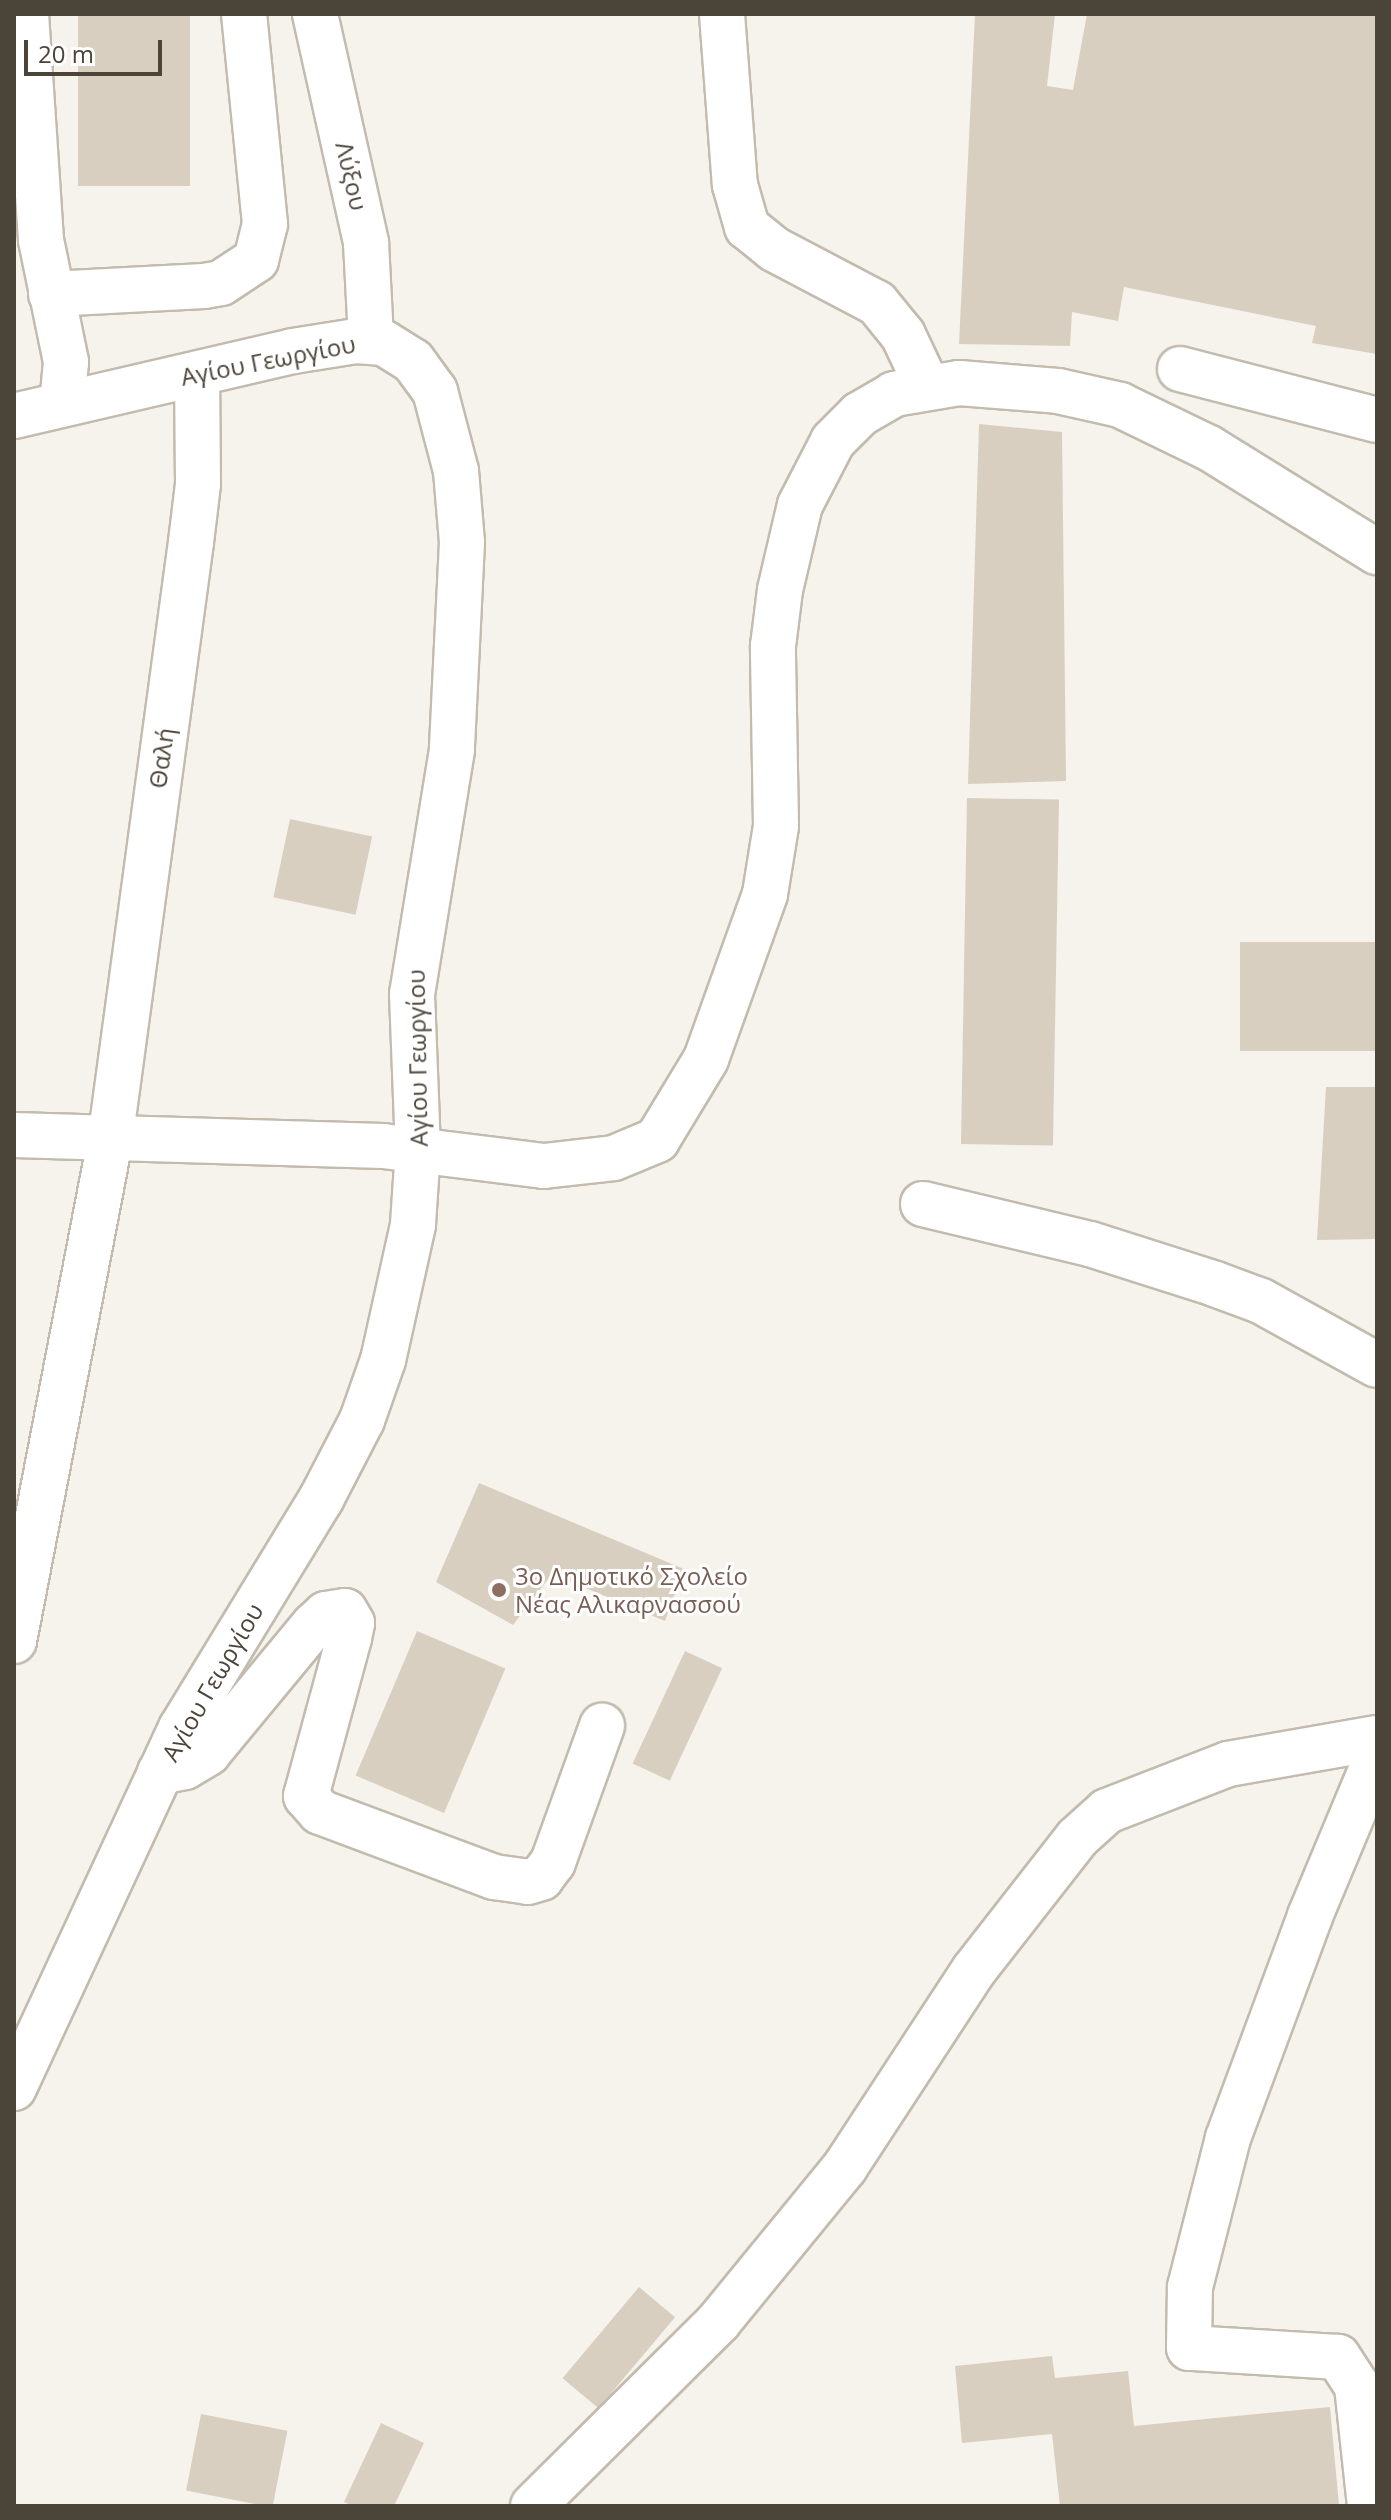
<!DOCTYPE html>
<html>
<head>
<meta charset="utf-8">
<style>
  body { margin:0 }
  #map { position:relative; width:1391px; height:2520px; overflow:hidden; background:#f6f3ec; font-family:"Open Sans",sans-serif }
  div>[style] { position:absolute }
  .building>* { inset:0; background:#d8cfc1; transform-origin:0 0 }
  .roads { filter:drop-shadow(2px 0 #c2bbae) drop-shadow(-2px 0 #c2bbae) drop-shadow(0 2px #c2bbae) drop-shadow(0 -2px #c2bbae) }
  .minor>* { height:44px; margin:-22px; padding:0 22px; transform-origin:22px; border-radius:22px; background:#fff }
  .dots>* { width:22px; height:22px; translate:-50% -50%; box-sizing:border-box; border:4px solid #fff; border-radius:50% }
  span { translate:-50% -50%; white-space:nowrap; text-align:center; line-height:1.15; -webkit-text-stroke:6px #fff; paint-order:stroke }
  .street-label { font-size:24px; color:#4b4439 }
  .education-label { font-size:24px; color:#785e54 }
  .left { translate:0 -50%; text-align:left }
  .frame { position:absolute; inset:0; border:16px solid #4b4439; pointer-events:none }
  .scale { position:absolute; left:24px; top:40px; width:138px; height:36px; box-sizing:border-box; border:4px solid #4b4439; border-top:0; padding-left:10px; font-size:24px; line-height:28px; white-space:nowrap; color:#4b4439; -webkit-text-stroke:6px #fff; paint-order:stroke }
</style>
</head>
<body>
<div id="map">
  <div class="building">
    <i style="left:78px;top:14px;width:112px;height:172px"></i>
    <i style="clip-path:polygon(975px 14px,1055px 14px,1047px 86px,1073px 90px,1087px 14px,1377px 14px,1377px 354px,1312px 343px,1316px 326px,1124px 287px,1118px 321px,1072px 312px,1070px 346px,959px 344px)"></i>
    <i style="clip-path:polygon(979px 424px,1062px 432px,1066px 781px,968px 784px)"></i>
    <i style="left:967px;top:798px;width:92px;height:346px;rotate:1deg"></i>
    <i style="left:290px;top:819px;width:84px;height:80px;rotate:12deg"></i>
    <i style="left:1377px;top:942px;width:109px;height:137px;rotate:90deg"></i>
    <i style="clip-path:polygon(1326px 1087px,1377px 1087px,1377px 1239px,1317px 1240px)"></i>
    <i style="clip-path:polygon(479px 1483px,684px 1569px,665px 1621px,552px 1574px,513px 1625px,436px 1582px)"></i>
    <i style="left:417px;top:1631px;width:96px;height:157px;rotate:23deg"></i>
    <i style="left:685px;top:1651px;width:41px;height:124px;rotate:25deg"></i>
    <i style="left:639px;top:2287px;width:47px;height:119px;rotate:40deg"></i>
    <i style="clip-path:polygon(1052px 2356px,1055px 2378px,1128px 2371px,1134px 2426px,1330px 2407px,1339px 2506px,1060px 2506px,1052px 2434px,962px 2443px,955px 2366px)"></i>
    <i style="left:201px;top:2414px;width:88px;height:78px;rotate:11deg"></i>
    <i style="clip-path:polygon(381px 2423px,424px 2443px,394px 2506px,353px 2506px,344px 2502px)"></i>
  </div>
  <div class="roads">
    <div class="minor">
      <i style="left:26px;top:14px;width:226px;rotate:86.2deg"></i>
      <i style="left:41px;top:240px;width:125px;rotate:78.4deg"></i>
      <i style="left:66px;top:362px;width:42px;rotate:95.4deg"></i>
      <i style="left:315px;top:14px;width:235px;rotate:77.4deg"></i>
      <i style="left:366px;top:243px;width:97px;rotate:87deg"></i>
      <i style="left:722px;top:14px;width:171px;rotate:85.7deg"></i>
      <i style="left:735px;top:185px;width:44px;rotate:74.1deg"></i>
      <i style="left:747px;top:227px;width:35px;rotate:39deg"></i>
      <i style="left:774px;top:249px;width:116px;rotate:27.7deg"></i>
      <i style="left:877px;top:303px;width:41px;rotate:50.9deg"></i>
      <i style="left:903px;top:335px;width:56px;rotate:64.8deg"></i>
      <i style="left:51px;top:294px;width:153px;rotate:-3deg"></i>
      <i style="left:204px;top:286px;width:17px;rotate:-10deg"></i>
      <i style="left:221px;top:283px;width:42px;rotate:-33.3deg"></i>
      <i style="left:256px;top:260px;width:37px;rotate:-76deg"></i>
      <i style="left:265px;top:224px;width:211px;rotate:-95.7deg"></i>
      <i style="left:1180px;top:369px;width:203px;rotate:14.5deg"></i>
      <i style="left:14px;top:416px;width:286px;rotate:-13.1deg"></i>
      <i style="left:293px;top:351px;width:64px;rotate:-9deg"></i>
      <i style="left:356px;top:341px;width:28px;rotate:4deg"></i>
      <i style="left:384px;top:343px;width:34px;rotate:32deg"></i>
      <i style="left:413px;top:361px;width:37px;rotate:54deg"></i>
      <i style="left:435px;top:391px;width:83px;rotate:75.3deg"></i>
      <i style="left:456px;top:471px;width:71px;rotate:85.2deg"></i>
      <i style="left:462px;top:542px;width:208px;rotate:92.8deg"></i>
      <i style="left:452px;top:750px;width:247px;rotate:99.3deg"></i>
      <i style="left:412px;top:994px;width:155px;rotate:87.8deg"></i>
      <i style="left:418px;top:1149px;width:76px;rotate:93.8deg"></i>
      <i style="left:413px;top:1225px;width:138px;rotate:102.5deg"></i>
      <i style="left:383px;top:1360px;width:64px;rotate:109.3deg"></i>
      <i style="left:362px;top:1420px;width:89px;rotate:117.4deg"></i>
      <i style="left:321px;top:1499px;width:268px;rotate:121.4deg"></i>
      <i style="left:181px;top:1728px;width:397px;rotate:114.9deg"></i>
      <i style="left:14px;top:1135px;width:369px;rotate:1.7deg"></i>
      <i style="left:383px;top:1146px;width:162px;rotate:7.1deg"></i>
      <i style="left:544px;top:1166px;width:70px;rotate:-6.5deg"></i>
      <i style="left:614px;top:1158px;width:47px;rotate:-22.7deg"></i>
      <i style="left:657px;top:1140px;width:95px;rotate:-58.8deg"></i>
      <i style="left:706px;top:1059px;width:175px;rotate:-70.3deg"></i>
      <i style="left:765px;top:894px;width:69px;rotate:-80.8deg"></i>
      <i style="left:776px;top:826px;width:180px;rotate:-91deg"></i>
      <i style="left:773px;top:646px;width:56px;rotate:-82.9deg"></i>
      <i style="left:780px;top:590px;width:87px;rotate:-76.8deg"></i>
      <i style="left:800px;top:505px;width:72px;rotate:-62.7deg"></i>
      <i style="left:833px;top:441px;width:38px;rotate:-45deg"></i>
      <i style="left:860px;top:414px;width:39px;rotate:-30deg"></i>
      <i style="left:894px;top:394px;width:66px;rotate:-9.6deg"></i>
      <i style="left:959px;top:383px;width:99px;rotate:4.6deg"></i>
      <i style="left:1058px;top:391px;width:64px;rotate:12.7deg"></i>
      <i style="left:1120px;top:405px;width:99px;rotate:25.8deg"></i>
      <i style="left:1209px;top:448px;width:198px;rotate:31.8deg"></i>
      <i style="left:923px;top:1204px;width:172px;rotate:13.5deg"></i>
      <i style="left:1090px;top:1244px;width:131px;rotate:17.7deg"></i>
      <i style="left:1215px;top:1284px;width:49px;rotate:20.3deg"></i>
      <i style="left:1261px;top:1301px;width:132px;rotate:28.9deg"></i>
      <i style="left:14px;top:1641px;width:509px;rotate:-79.13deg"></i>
      <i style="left:110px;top:1141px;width:604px;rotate:-82.3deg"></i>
      <i style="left:191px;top:542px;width:58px;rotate:-83.1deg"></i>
      <i style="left:198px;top:484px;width:110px;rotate:-90.5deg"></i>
      <i style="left:160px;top:1772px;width:25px;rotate:-11deg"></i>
      <i style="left:185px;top:1767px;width:27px;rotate:-31deg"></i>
      <i style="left:208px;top:1753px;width:166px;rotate:-50.4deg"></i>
      <i style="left:314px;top:1625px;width:16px;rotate:-43deg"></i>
      <i style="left:326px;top:1614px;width:19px;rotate:-9deg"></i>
      <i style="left:345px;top:1611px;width:14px;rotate:60deg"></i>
      <i style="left:352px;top:1623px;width:15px;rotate:101deg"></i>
      <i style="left:349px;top:1638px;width:164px;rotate:105.2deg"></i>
      <i style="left:306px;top:1796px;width:21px;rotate:49deg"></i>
      <i style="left:320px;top:1812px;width:186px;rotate:20.5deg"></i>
      <i style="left:494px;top:1877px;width:34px;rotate:8deg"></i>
      <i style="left:528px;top:1882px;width:14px;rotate:-17deg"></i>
      <i style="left:541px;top:1878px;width:20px;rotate:-53deg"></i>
      <i style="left:553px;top:1862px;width:145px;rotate:-70.2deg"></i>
      <i style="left:533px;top:2506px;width:262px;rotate:-44.8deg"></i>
      <i style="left:719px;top:2321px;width:199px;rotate:-50.7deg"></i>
      <i style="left:845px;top:2167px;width:235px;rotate:-56.8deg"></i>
      <i style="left:974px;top:1970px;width:167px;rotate:-52deg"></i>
      <i style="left:1077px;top:1838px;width:40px;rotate:-42deg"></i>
      <i style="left:1107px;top:1811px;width:130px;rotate:-21.2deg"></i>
      <i style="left:1228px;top:1764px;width:151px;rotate:-9.9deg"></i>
      <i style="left:1370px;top:2506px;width:121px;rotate:-96.2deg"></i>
      <i style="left:1357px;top:2386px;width:35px;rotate:-123deg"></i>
      <i style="left:1338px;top:2357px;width:149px;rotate:-176.5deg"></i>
      <i style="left:1189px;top:2348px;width:61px;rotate:-89.1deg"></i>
      <i style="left:1190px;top:2287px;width:154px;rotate:-75.7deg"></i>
      <i style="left:1228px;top:2138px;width:237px;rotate:-69.7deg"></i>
      <i style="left:1310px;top:1916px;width:173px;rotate:-67.3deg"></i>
    </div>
  </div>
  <div class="dots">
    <i style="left:499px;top:1590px;background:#8d6e63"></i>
  </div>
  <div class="street-label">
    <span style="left:352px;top:176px;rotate:77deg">Λύξου</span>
    <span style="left:268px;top:360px;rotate:-11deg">Αγίου Γεωργίου</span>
    <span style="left:161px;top:758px;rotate:-82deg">Θαλή</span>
    <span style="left:417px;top:1058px;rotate:-91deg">Αγίου Γεωργίου</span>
    <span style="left:212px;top:1682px;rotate:-60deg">Αγίου Γεωργίου</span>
  </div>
  <div class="education-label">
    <span class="left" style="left:515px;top:1590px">3ο Δημοτικό Σχολείο<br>Νέας Αλικαρνασσού</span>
  </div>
  <div class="frame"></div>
  <div class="scale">20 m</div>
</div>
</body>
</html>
